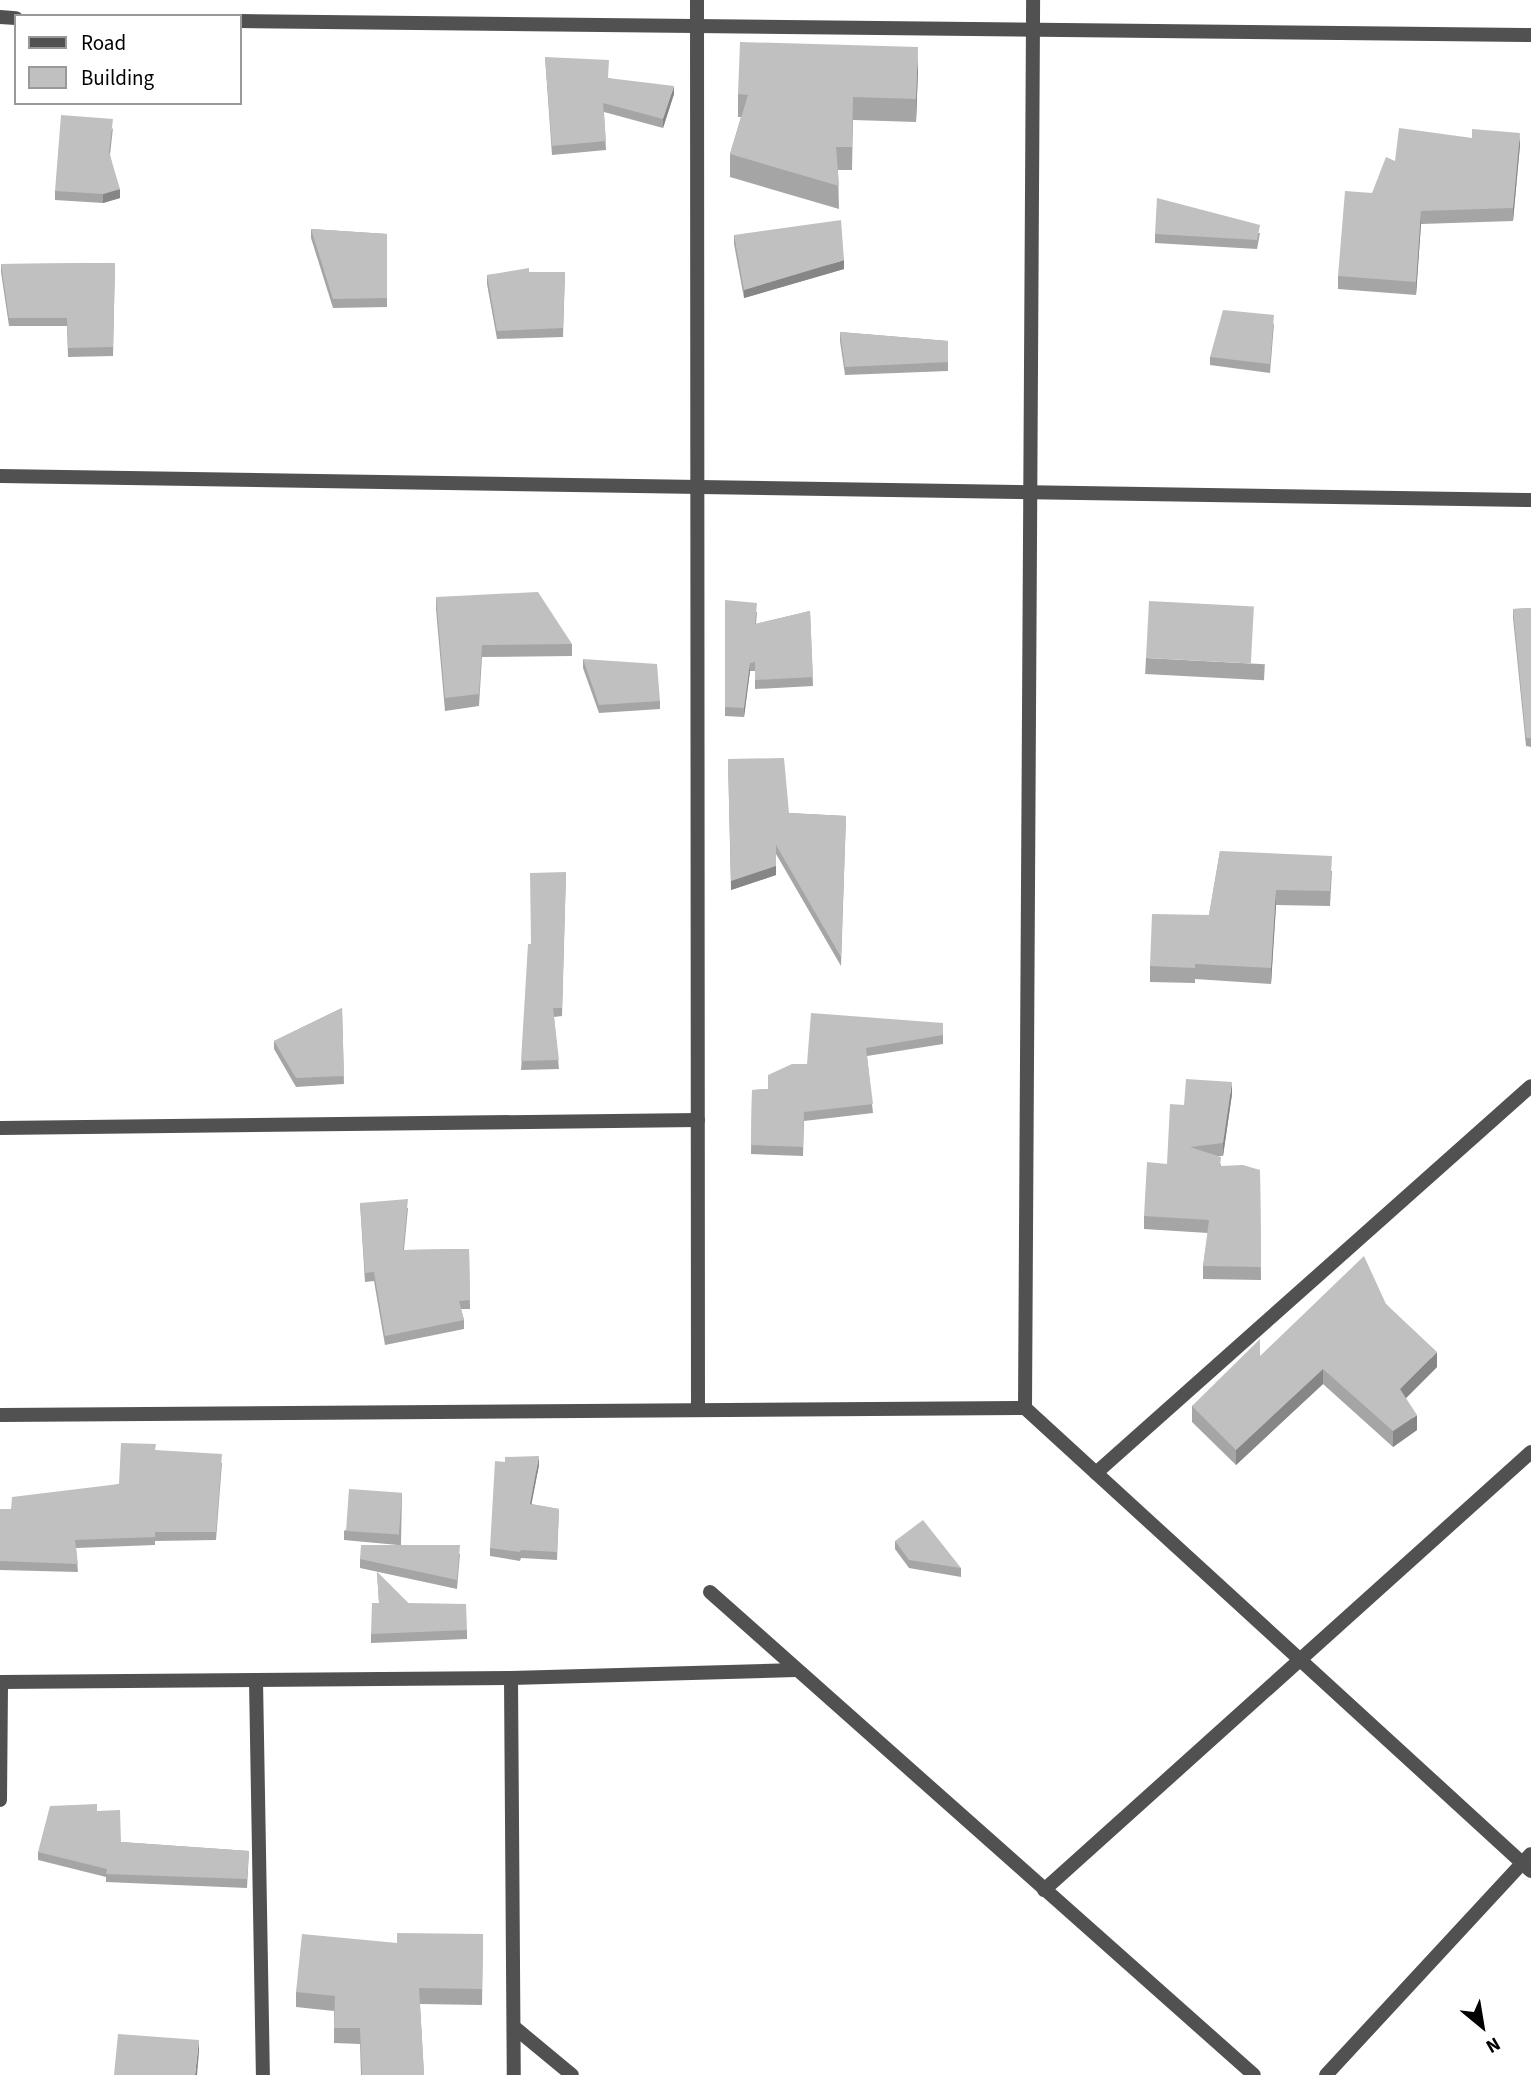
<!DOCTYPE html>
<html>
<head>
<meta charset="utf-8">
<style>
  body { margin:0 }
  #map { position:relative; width:1531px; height:2075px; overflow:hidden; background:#fff; font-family:"Source Sans 3",sans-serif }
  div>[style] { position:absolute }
  .minor>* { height:14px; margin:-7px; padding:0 7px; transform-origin:7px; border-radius:7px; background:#515151 }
  .wall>* { inset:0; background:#a5a5a5; transform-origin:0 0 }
  .shaded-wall>* { inset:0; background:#868686 }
  .building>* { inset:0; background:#c0c0c0; transform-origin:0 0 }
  span { translate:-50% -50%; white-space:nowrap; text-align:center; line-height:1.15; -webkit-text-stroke:5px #fff; paint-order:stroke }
  .legend { position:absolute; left:14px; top:14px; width:228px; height:91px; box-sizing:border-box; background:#fff; border:2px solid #999; margin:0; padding:9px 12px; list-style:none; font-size:21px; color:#000 }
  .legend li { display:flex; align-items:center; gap:14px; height:35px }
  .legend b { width:35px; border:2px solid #999 }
  .north { position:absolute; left:1447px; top:1991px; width:70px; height:70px; -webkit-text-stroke:5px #fff; paint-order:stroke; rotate:150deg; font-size:19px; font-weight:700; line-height:28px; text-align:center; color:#000 }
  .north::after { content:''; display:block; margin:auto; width:24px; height:32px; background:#000; clip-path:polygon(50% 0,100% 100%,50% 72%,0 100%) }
</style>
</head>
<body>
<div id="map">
  <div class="minor">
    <i style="left:697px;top:0;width:1410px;rotate:89.96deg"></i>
    <i style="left:0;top:17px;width:16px;rotate:4deg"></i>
    <i style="left:240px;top:21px;width:1291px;rotate:0.62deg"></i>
    <i style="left:0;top:476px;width:1531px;rotate:0.9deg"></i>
    <i style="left:0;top:1128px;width:698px;rotate:-0.66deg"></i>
    <i style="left:1025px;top:1408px;width:1408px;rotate:-89.67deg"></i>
    <i style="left:0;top:1415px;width:1025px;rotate:-0.39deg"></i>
    <i style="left:1025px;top:1408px;width:686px;rotate:42.46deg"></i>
    <i style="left:1096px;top:1473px;width:582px;rotate:-41.66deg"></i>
    <i style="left:710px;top:1592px;width:727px;rotate:41.6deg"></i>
    <i style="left:511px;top:1678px;width:397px;rotate:89.6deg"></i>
    <i style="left:256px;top:1680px;width:395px;rotate:89deg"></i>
    <i style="left:0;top:1682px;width:511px;rotate:-0.45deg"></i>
    <i style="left:511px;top:1678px;width:285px;rotate:-1.6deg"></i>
    <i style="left:0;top:1800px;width:118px;rotate:-89.5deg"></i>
    <i style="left:1044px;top:1890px;width:655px;rotate:-41.97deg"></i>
    <i style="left:514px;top:2027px;width:75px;rotate:39.6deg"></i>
    <i style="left:1326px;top:2075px;width:301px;rotate:-47.2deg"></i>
  </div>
  <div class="wall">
    <i style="clip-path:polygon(545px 57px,608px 78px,674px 94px,663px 128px,604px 112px,606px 150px,552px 155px)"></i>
    <i style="clip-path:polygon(918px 70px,916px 122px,853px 120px,852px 170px,838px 170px,839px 209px,730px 177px,730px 154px,741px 117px,738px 117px,738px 94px)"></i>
    <i style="clip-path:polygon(113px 128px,110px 155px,120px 198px,103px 203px,55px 200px,55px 191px)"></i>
    <i style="clip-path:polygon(1520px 145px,1513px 221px,1421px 224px,1416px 295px,1338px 289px,1338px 276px,1372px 193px,1395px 161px)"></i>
    <i style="clip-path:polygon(311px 229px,387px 234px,387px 307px,333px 308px,311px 238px)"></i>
    <i style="clip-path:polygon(1260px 233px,1257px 249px,1155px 243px,1155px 234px)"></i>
    <i style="clip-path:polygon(734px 235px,844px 269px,744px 298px,734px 244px)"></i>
    <i style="clip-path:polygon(115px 263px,113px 356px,68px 357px,67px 326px,9px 326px,1px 272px,1px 264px)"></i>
    <i style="clip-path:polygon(529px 272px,565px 272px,563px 337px,497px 339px,487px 284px,487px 275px)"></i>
    <i style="clip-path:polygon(1274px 324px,1270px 373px,1210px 365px,1210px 357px)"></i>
    <i style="clip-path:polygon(840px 332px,948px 341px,948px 371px,845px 375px,840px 341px)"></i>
    <i style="clip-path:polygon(436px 597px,572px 644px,572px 656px,482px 657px,479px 706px,445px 711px,436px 609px)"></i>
    <i style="clip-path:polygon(725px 600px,757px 612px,756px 624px,810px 611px,813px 686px,755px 689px,755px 671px,750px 671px,744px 717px,725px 716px)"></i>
    <i style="clip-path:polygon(1531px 608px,1531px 747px,1526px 746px,1513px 618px,1513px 609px)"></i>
    <i style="left:1146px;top:658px;width:119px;height:16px;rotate:3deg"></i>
    <i style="clip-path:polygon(583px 659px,660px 701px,660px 709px,599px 713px,583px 668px)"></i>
    <i style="clip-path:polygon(728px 759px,789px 813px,846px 816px,841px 966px,776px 854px,776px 875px,731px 890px)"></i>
    <i style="clip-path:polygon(1220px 851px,1332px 871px,1330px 906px,1276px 905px,1271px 984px,1195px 979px,1195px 983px,1150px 982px,1150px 966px,1209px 915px)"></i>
    <i style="clip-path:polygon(566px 872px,562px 1016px,554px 1017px,559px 1069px,521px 1070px,531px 944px)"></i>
    <i style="clip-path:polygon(342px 1008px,344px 1084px,296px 1087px,274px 1049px,274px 1041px)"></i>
    <i style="clip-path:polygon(943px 1023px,943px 1044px,867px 1056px,873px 1113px,804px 1121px,803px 1156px,751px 1154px,752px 1090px,768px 1089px,807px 1064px)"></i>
    <i style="clip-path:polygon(1232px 1094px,1223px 1156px,1218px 1156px,1221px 1166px,1260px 1170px,1261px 1280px,1203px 1279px,1203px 1266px,1208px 1233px,1144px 1229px,1144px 1216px,1167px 1164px,1184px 1105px)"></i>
    <i style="clip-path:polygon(360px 1203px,408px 1208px,404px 1250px,469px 1249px,470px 1309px,461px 1309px,464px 1320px,464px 1329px,385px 1345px,374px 1281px,365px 1282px)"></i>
    <i style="clip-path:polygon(1386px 1304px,1437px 1367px,1406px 1398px,1417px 1430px,1393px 1447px,1323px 1384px,1236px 1465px,1192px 1422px,1192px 1406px,1260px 1356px)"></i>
    <i style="clip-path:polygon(155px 1450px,222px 1463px,216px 1540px,155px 1541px,155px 1545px,76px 1548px,78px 1572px,0 1570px,0 1509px,11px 1509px,119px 1484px)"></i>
    <i style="clip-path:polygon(539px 1465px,531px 1504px,559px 1509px,557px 1560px,521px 1558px,520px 1561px,490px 1556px,490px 1548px)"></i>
    <i style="clip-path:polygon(402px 1493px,401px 1545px,460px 1554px,457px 1589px,360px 1568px,360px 1559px,398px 1545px,344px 1540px,344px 1531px)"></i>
    <i style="clip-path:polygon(895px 1541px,961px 1568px,961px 1577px,909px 1568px,895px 1549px)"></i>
    <i style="clip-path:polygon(377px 1572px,408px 1603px,467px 1630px,467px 1639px,371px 1643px,371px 1634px,379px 1603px)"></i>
    <i style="clip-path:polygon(97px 1811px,121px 1842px,249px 1851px,247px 1888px,106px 1882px,106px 1877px,38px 1860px,38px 1852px)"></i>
    <i style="clip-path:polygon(483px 1934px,482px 2005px,420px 2004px,424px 2075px,361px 2075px,360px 2044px,334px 2043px,334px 2011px,296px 2007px,296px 1992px,397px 1943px)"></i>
  </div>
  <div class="shaded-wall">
    <i style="clip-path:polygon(918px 47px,918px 70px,916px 122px,916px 99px)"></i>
    <i style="clip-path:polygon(674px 86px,674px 94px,663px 128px,663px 119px)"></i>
    <i style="clip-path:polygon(1520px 133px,1520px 145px,1513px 221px,1513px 208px)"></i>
    <i style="clip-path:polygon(120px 189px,120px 198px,103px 203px,103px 194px)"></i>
    <i style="clip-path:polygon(1421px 211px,1421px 224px,1416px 295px,1416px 282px)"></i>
    <i style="clip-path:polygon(844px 260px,844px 269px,744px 298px,744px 290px)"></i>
    <i style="clip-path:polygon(750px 663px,750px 671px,744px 717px,744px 708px)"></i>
    <i style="clip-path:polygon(776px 845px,776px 875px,731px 890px,731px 881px)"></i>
    <i style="clip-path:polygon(1276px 890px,1276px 905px,1271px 984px,1271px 968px)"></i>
    <i style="clip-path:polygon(1232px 1082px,1232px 1094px,1223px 1156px,1223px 1143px)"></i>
    <i style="clip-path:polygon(1437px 1352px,1437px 1367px,1400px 1404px,1400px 1389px)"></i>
    <i style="clip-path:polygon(1323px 1369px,1323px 1384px,1236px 1465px,1236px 1450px)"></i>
    <i style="clip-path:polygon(1417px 1415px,1417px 1430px,1393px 1447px,1393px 1431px)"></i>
    <i style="clip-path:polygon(539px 1456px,539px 1465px,530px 1512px,530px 1504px)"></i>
    <i style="clip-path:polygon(199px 2040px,199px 2052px,197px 2075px,195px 2075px)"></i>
  </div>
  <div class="building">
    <i style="clip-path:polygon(740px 42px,918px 47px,916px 99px,853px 97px,852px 147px,836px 147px,839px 186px,730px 154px,748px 95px,738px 94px)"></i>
    <i style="clip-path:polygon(545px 57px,609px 60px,608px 78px,674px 86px,663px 119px,603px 103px,606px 141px,552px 146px)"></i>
    <i style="clip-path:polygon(61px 115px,113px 119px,109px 152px,120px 189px,103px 194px,55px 191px)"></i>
    <i style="clip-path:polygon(1399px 128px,1472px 138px,1472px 129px,1520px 133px,1513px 208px,1421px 211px,1416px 282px,1338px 276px,1345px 191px,1372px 193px,1386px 157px,1395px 161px)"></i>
    <i style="clip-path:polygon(1157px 198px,1260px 225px,1257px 240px,1155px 234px)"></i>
    <i style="clip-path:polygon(841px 220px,844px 260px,744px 290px,734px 235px)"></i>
    <i style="clip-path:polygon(311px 229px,387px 234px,387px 298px,333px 299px)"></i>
    <i style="clip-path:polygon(115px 263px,113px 347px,68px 348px,67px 318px,9px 318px,1px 264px)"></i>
    <i style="clip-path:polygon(529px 268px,529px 272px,565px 272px,563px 328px,497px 331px,487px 275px)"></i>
    <i style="clip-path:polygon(1223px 310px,1274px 315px,1270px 364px,1210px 357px)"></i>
    <i style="clip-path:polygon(840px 332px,948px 341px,948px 362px,845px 367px)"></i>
    <i style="clip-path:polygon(538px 592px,572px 644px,482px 645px,479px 694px,445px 698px,436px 597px)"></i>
    <i style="clip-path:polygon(725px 600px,757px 603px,755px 624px,810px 611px,813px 677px,755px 680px,755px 662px,750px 663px,744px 708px,725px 707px)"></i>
    <i style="left:1149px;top:601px;width:105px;height:57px;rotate:3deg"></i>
    <i style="clip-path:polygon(1531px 608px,1531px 738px,1526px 738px,1513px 609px)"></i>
    <i style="clip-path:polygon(583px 659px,657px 664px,660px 701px,599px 705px)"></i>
    <i style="clip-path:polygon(784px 758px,789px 813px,846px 816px,841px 957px,776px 845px,776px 866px,731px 881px,728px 759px)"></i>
    <i style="clip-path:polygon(1220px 851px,1332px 856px,1330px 891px,1276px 890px,1271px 968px,1195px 964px,1195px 968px,1150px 966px,1152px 914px,1209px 915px)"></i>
    <i style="clip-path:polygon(566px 872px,562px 1008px,553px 1008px,559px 1060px,521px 1061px,528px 944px,531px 944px,530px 873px)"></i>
    <i style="clip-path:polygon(342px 1008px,344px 1076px,296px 1078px,274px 1041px)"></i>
    <i style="clip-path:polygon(811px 1013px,943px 1023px,943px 1035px,866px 1048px,873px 1104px,804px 1112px,803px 1147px,751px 1145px,752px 1090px,768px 1089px,768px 1075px,792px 1064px,807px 1064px)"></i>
    <i style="clip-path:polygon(1186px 1079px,1232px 1082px,1223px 1143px,1190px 1147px,1221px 1157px,1220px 1166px,1243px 1165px,1260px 1170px,1261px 1267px,1203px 1266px,1209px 1220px,1144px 1216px,1147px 1162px,1167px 1164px,1170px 1104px,1184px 1105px)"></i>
    <i style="clip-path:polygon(408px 1199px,403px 1250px,469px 1249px,470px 1300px,459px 1301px,464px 1320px,385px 1336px,374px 1272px,365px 1273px,360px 1203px)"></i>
    <i style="clip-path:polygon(1364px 1256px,1386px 1304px,1437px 1352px,1400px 1389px,1417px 1415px,1393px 1431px,1323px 1369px,1236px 1450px,1192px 1406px,1260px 1339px,1260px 1356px)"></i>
    <i style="clip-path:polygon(121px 1443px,156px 1444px,155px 1450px,222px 1454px,216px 1532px,155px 1532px,155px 1537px,75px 1540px,78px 1564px,0 1561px,0 1509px,11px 1509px,12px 1497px,119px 1484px)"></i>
    <i style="clip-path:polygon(539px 1456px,530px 1504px,559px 1509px,557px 1552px,521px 1550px,520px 1552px,490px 1548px,495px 1461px,505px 1462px,505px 1457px)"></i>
    <i style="left:349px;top:1489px;width:53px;height:42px;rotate:4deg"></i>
    <i style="clip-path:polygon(923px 1520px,961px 1568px,909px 1560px,895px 1541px)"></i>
    <i style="clip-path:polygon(361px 1545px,460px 1545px,457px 1580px,360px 1559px)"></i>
    <i style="clip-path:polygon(377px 1572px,408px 1603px,466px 1604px,467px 1630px,371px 1634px,372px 1603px,379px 1603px)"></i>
    <i style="clip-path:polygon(97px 1804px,97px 1811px,120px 1810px,121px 1842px,249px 1851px,247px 1879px,106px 1874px,107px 1869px,38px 1852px,50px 1806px)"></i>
    <i style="clip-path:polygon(397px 1933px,483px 1934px,482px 1989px,419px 1988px,424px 2075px,362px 2075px,360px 2028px,334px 2028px,335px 1996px,296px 1992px,302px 1934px,397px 1943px)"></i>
    <i style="clip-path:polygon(118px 2034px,199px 2040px,195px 2075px,114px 2075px)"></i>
  </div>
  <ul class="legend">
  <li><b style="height:9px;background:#515151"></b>Road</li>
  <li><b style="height:19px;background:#c0c0c0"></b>Building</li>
  </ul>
  <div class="north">N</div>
</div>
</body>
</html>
